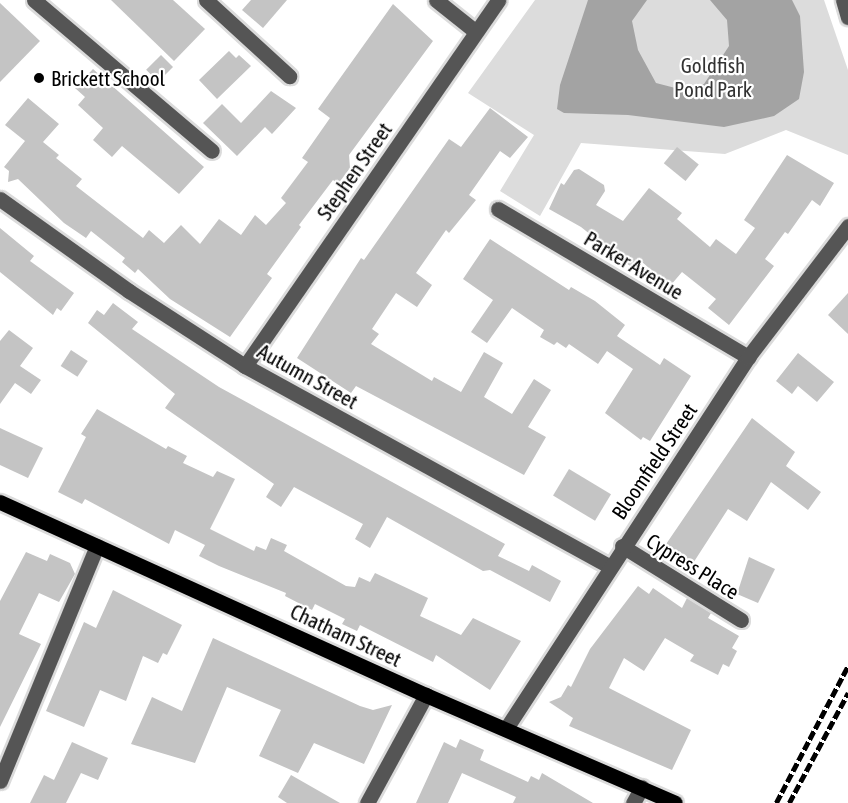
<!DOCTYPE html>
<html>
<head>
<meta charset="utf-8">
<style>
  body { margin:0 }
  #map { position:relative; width:848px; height:803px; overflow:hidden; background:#fff; font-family:"Asap Condensed",sans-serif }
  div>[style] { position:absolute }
  .green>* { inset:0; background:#dcdcdc }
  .water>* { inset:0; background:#a3a3a3 }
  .building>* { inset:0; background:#c4c4c4; transform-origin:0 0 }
  .roads { filter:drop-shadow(2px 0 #dbdbdb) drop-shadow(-2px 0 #dbdbdb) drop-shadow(0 2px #dbdbdb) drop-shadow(0 -2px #dbdbdb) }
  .minor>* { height:15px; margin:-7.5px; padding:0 7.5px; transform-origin:7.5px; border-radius:7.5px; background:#555 }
  .major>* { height:15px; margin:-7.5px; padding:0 7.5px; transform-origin:7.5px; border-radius:7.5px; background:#000 }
  .rail>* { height:4.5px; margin-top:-2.25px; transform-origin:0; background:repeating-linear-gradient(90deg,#000 0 9px,transparent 0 12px) }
  .dots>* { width:16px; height:16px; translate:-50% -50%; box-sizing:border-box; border:3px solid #fff; border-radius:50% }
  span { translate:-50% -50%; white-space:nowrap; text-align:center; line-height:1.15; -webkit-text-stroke:4.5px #fff; paint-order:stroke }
  .park-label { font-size:21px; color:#333 }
  .poi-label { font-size:21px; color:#000 }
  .left { translate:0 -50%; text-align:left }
  .street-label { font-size:21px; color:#000 }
</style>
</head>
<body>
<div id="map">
  <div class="green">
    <i style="clip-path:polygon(535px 0,824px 0,848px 70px,848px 155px,786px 130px,725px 154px,581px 143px,540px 216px,500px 191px,534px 135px,468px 93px)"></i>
  </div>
  <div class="water">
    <i style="clip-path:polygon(588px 0,647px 0,632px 21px,638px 50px,656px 83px,683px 90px,704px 84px,729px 46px,727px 20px,710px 0,792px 0,800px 16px,804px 72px,799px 99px,774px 116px,724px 127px,628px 115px,564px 113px,557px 109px,560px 85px)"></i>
  </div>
  <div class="building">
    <i style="clip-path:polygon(111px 0,173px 0,205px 29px,174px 61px)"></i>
    <i style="clip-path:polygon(251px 0,287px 0,263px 28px,242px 10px)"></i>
    <i style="clip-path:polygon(0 3px,40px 41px,0 82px)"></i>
    <i style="clip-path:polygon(393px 4px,433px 41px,349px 155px,350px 168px,338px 184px,333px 180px,299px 225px,301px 227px,267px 274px,272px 278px,230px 337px,170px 299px,138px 269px,135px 273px,122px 262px,125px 258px,91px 231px,86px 238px,64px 223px,18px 179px,8px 182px,9px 171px,4px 167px,25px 141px,5px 125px,28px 98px,59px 124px,43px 142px,59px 155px,56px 158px,82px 179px,76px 186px,143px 238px,149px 230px,164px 243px,181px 225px,200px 244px,219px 219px,241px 235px,255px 215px,266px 225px,286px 203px,281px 198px,308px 162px,302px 158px,330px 118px,318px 109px)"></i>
    <i style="clip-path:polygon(229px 51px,236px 58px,239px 55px,251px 66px,217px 99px,199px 80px)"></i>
    <i style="left:161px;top:55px;width:17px;height:21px;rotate:45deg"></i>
    <i style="clip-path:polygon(93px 69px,204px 167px,179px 194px,122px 146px,112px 157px,93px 140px,103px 128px,78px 105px,85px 97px,75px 88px)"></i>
    <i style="clip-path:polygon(271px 91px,296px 108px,272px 134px,265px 127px,237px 156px,203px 123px,222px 104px,241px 123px)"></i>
    <i style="clip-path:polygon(490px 108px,528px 137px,510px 158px,500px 151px,469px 195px,476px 200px,449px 233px,446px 230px,416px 273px,432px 285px,417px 307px,396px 293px,372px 329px,379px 334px,371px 344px,432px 381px,434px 377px,461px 392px,484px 352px,503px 363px,484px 397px,512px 414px,534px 379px,551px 390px,528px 427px,546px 437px,524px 475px,356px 386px,351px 393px,297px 358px,361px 258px,364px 260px,449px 139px,461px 147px)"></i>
    <i style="left:677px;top:147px;width:28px;height:21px;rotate:39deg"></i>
    <i style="clip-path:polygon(787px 155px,834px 183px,820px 206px,812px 200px,788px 234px,785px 232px,765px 259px,774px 266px,729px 325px,708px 308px,716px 299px,682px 272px,670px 286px,642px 262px,635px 270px,581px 227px,549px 209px,561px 183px,564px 185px,574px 170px,579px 169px,604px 185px,605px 191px,596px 205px,623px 221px,649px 188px,682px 213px,677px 219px,710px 247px,716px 239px,736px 254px,755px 228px,744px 220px)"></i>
    <i style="clip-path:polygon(0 228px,34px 256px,30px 261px,74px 293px,61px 311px,57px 308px,53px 315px,0 272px)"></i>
    <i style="clip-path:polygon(490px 239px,569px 290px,571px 287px,595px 301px,625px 325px,617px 336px,660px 365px,664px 358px,691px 376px,650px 441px,643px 437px,641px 440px,605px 413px,633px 369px,607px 351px,598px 364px,569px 344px,566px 348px,557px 342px,554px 345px,540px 337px,544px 330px,512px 308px,487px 343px,471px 332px,493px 300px,463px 279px)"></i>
    <i style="clip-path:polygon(848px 293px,848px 334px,828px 315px)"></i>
    <i style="clip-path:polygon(113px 303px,138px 322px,132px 329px,219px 387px,505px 544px,498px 556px,529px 571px,532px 565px,561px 581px,550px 602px,490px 570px,483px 571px,387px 517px,370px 548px,355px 539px,363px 524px,294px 487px,281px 507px,266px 497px,274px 484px,165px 408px,175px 394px,88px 323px,97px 310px,104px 315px)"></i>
    <i style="clip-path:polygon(9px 330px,33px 348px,20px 366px,41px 380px,31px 394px,15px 383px,0 404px,0 341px)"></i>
    <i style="left:71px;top:350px;width:20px;height:19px;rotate:33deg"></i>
    <i style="clip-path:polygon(798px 353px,834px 382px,817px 402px,798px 386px,792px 394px,776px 381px)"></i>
    <i style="clip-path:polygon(97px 409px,166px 449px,168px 446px,187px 456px,183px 463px,213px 477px,217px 471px,235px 479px,210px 529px,254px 551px,256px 546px,266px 550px,271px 538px,287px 545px,284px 551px,346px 586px,355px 587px,359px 577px,370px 582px,375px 573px,428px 598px,420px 616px,461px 635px,473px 618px,521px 641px,490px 690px,436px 655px,433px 662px,360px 625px,357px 631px,342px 624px,345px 619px,315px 604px,312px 610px,285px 596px,286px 593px,219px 566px,199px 556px,205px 545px,175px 530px,169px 544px,85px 499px,82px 504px,58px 492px,86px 437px,81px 434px)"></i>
    <i style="clip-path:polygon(752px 418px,795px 452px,786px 466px,821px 492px,808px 510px,771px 482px,747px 521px,728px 509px,688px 571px,660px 553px)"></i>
    <i style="clip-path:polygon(0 428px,43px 448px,28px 478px,0 465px)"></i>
    <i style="left:569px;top:469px;width:49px;height:31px;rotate:31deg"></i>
    <i style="clip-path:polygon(26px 552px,47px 561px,50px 554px,70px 563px,75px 574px,59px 602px,39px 593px,19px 634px,41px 644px,0 727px,0 601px)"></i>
    <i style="clip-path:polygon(749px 557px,775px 569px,758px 603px,737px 594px)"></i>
    <i style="clip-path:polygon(638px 586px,649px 594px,653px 588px,682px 608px,687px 598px,711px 613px,708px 618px,739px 636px,732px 648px,737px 651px,729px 667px,723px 664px,718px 675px,690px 661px,694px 655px,665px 638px,644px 671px,624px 658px,609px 688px,691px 730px,672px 770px,569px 726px,573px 718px,549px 702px,561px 697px,568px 685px,571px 687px,590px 649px)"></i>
    <i style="clip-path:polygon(113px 590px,182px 625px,167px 655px,163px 653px,158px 663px,143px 656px,126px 701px,100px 690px,84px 727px,46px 711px,84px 622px,96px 628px)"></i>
    <i style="clip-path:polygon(213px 638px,360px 706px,373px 710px,392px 705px,364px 764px,314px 743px,298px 773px,259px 756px,281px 710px,227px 687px,195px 763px,131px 744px,152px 697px,182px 711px)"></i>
    <i style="clip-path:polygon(460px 739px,484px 750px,480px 760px,528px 782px,531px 776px,539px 780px,542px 773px,593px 803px,513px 803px,516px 797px,462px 773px,448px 803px,416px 803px,444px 742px,456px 748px)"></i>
    <i style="clip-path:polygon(72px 742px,108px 758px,98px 780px,81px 773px,66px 803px,30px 803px,44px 775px,54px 780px)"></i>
    <i style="clip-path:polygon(291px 775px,340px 803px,287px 803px,278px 797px)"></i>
  </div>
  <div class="roads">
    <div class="minor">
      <i style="left:34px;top:0;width:233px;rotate:40.3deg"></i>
      <i style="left:206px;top:0;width:113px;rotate:42.5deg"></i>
      <i style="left:436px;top:0;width:50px;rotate:38.5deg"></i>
      <i style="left:843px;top:0;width:18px;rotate:74deg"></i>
      <i style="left:0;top:199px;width:158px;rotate:35.5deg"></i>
      <i style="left:129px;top:291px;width:138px;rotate:32.9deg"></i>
      <i style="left:245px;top:366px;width:415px;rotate:28.8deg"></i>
      <i style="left:498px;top:209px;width:291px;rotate:30.6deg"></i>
      <i style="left:245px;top:366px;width:445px;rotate:-55.3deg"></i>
      <i style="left:622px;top:546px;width:140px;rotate:31.9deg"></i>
      <i style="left:507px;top:727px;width:442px;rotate:-56.9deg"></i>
      <i style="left:748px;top:357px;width:165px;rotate:-52.6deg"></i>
      <i style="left:0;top:781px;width:254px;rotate:-67.6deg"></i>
      <i style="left:367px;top:803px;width:123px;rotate:-61.4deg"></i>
      <i style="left:633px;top:803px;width:18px;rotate:-61deg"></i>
    </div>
    <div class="major">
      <i style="left:0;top:502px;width:468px;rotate:24.4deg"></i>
      <i style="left:426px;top:695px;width:271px;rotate:23.4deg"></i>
    </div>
  </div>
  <div class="rail">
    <i style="left:776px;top:803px;width:155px;rotate:-62.3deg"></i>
    <i style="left:789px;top:803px;width:125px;rotate:-61.8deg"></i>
  </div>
  <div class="dots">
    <i style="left:39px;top:78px;background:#000"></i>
  </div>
  <div class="park-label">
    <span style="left:713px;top:77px">Goldfish<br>Pond Park</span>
  </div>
  <div class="poi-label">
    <span class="left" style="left:51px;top:78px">Brickett School</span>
  </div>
  <div class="street-label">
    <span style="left:354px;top:171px;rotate:-55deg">Stephen Street</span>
    <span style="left:634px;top:265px;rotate:31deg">Parker Avenue</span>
    <span style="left:308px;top:376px;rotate:29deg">Autumn Street</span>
    <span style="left:654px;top:461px;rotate:-56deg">Bloomfield Street</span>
    <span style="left:693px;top:566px;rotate:32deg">Cypress Place</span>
    <span style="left:346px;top:635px;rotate:25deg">Chatham Street</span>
  </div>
</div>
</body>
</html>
